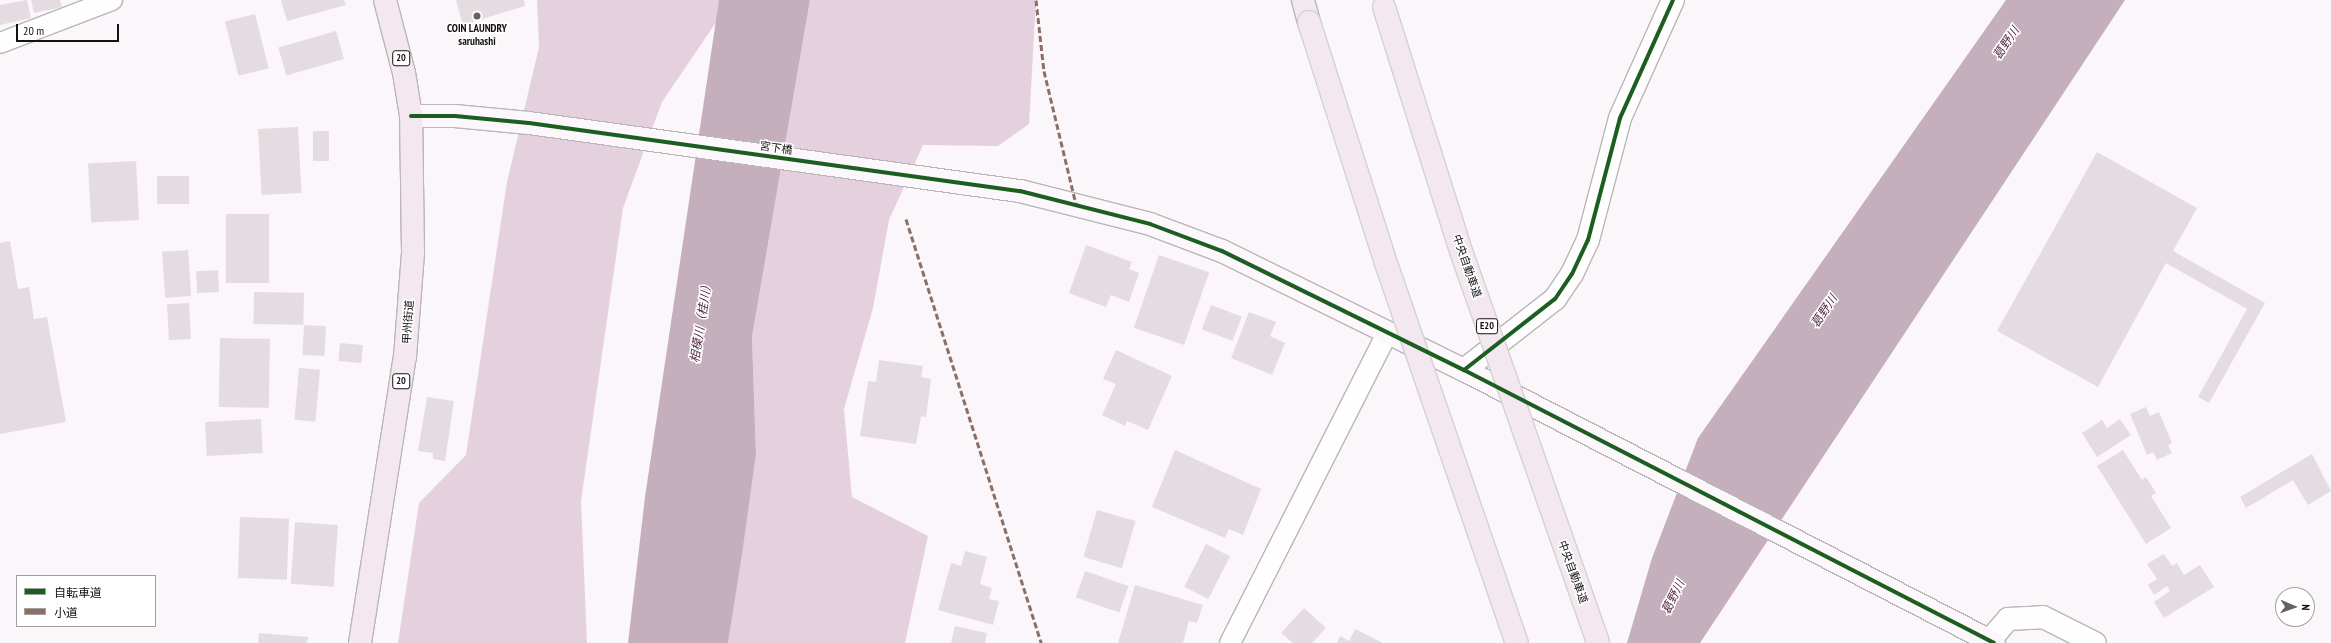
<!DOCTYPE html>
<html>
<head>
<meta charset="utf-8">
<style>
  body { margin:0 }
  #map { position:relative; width:2331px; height:643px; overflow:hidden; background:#fbf6f9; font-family:"PT Sans Narrow","Noto Sans JP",sans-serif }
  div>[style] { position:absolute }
  .forest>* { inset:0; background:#e5d1dd }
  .water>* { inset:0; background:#c6afbd }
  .building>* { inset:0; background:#e5dce1; transform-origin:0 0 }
  .roads { filter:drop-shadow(1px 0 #bab5b8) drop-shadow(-1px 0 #bab5b8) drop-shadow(0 1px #bab5b8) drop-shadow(0 -1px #bab5b8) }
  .lane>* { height:20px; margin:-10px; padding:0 10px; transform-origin:10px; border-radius:10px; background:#fefefe }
  .street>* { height:22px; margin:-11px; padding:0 11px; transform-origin:11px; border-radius:11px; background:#fefefe }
  .secondary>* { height:22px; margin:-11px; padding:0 11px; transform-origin:11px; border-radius:11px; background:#fbf7fa }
  .highway>* { height:22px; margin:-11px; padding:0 11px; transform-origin:11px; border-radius:11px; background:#f3e8ef }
  .bridges { filter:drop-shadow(1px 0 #d3d1d2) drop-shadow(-1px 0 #d3d1d2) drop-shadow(0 1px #d3d1d2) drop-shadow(0 -1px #d3d1d2) }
  .highway-bridge>* { height:22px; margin:-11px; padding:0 11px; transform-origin:11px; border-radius:11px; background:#f3e8ef }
  .quiet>* { height:3px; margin-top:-1.5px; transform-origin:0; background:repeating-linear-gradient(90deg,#8d6e63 0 6px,transparent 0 9px) }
  .cycleway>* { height:4px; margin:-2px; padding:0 2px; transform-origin:2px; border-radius:2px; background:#1b5e20 }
  .dots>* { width:11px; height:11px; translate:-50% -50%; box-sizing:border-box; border:2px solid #fff; border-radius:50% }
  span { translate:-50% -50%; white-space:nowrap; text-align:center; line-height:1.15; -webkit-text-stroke:3px #fff; paint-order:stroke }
  .shield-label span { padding:1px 3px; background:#fff; border:1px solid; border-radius:3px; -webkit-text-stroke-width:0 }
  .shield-label { font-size:10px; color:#151113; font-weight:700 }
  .poi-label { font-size:11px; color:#151113; font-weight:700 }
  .street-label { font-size:11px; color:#151113 }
  .water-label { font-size:12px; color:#552a46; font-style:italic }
  .legend { position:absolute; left:16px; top:575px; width:140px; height:52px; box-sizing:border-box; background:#fff; border:1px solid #a1a0a1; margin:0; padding:5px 7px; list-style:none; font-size:12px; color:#151113 }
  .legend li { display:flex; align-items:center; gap:8px; height:20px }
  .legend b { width:20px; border:1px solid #a1a0a1 }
  .north { position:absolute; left:2275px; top:587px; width:40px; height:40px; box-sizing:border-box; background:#fff; border:1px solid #a1a0a1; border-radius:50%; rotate:92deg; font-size:11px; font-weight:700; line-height:16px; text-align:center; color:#151113 }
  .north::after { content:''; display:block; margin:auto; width:14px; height:18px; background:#666164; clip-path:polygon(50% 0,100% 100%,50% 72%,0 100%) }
  .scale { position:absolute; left:16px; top:24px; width:103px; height:18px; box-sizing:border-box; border:2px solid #151113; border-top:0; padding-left:5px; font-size:12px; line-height:14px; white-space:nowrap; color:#151113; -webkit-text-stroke:3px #fff; paint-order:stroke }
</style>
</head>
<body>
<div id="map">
  <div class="forest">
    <i style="clip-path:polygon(537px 0,719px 0,719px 18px,662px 102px,623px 208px,581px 501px,587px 643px,398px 643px,419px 503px,466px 455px,507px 182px,539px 47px)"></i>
    <i style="clip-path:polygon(810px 0,1036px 0,1029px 124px,998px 146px,923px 145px,889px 220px,873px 308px,844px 409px,852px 497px,928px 536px,905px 643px,728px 643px,756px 454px,752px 337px)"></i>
  </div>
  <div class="water">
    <i style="clip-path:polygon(719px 0,810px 0,752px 337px,756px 454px,742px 554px,728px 643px,628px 643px,645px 497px)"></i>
    <i style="clip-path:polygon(2006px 0,2125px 0,1700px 643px,1627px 643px,1652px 558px,1698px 438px)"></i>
  </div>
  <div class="building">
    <i style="clip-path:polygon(27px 0,31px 18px,0 25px,0 5px)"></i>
    <i style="clip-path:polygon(31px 0,60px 0,62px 7px,34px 13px)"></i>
    <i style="clip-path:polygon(281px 0,344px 0,346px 5px,287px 21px)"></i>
    <i style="clip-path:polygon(456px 0,524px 0,525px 6px,463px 25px)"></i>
    <i style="left:255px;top:14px;width:56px;height:31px;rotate:76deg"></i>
    <i style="left:336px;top:31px;width:29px;height:60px;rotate:74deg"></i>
    <i style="left:298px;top:127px;width:66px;height:40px;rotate:87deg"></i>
    <i style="left:313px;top:131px;width:16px;height:30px"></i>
    <i style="clip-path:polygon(2097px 152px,2197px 208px,2173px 251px,2265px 303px,2209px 403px,2198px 397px,2247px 309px,2166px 263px,2098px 387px,1997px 331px)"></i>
    <i style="left:136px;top:161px;width:59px;height:48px;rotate:87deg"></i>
    <i style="left:157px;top:176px;width:32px;height:28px"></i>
    <i style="left:226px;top:214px;width:43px;height:69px"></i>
    <i style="clip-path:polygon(10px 241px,18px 289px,29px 287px,34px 319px,47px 317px,66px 422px,0 434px,0 243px)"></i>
    <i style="clip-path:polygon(1086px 245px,1132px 262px,1129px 269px,1139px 273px,1129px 302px,1111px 295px,1106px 307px,1069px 293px)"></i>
    <i style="left:188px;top:250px;width:46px;height:26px;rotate:86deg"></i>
    <i style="left:1159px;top:255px;width:53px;height:77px;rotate:19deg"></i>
    <i style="left:218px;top:270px;width:22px;height:22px;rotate:87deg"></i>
    <i style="left:254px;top:292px;width:50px;height:32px;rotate:1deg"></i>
    <i style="left:189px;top:303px;width:36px;height:22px;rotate:87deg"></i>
    <i style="left:1211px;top:305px;width:33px;height:26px;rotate:21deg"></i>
    <i style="clip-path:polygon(1249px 312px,1276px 322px,1270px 336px,1285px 343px,1272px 375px,1231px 358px)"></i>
    <i style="left:304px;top:325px;width:22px;height:30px;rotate:3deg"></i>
    <i style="left:220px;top:338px;width:50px;height:69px;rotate:1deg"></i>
    <i style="left:340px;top:343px;width:23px;height:18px;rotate:5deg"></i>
    <i style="clip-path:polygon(1116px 350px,1172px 376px,1148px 430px,1127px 421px,1125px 426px,1102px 415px,1116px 384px,1103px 379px)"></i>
    <i style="clip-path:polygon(879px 360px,923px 366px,921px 377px,931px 379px,926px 417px,921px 416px,916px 444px,860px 436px,868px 381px,876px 382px)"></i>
    <i style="left:299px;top:368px;width:21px;height:52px;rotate:5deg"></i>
    <i style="clip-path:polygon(427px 397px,454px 401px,445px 461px,433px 459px,433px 453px,418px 451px)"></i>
    <i style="clip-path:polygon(2146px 407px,2150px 416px,2159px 412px,2172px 443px,2168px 445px,2172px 453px,2157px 460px,2153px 452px,2147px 455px,2130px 414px)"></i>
    <i style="left:261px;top:419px;width:34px;height:56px;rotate:87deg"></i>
    <i style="clip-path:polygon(2120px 419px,2131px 435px,2097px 457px,2082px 433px,2102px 420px,2107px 428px)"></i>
    <i style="clip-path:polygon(1175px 450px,1261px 489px,1243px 535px,1229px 529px,1225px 538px,1152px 507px)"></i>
    <i style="clip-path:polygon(2123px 450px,2142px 480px,2146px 477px,2156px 493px,2151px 496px,2171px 528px,2146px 544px,2097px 466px)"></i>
    <i style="clip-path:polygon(2312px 454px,2331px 491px,2308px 505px,2293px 480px,2246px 508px,2240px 497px)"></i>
    <i style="left:1097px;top:510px;width:40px;height:49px;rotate:16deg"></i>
    <i style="left:240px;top:517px;width:49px;height:61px;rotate:2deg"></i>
    <i style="left:295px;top:522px;width:43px;height:62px;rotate:4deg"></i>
    <i style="left:1206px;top:544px;width:27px;height:48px;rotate:27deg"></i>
    <i style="clip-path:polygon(965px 551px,987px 557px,980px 584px,992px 588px,989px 599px,999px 601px,993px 625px,938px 610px,951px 563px,961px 566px)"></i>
    <i style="clip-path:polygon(2164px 554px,2172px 566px,2177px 563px,2184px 575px,2200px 565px,2214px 587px,2164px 618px,2154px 602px,2170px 591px,2167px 586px,2154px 595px,2148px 585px,2157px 579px,2147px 564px)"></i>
    <i style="left:1085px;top:571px;width:46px;height:28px;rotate:19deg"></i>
    <i style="clip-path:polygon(1135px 585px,1203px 605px,1197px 623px,1189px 621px,1183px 643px,1118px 643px)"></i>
    <i style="clip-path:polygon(1304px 608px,1326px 628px,1312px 643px,1293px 643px,1281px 633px)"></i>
    <i style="clip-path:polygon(955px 626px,987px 633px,985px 643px,951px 643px)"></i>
    <i style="clip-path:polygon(1355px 629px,1383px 643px,1337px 643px,1340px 636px,1349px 641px)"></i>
    <i style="clip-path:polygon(259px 633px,308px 637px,307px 643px,258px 643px)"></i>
  </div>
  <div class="roads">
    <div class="lane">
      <i style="left:0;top:43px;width:120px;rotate:-21deg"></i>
      <i style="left:1230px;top:643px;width:347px;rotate:-63.1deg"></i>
    </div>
    <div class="street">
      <i style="left:1464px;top:370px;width:115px;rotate:-38deg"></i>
      <i style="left:1555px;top:299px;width:30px;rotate:-56deg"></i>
      <i style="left:1572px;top:274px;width:38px;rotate:-65deg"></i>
      <i style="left:1588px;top:240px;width:126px;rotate:-75.3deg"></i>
      <i style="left:1620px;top:118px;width:129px;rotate:-65.8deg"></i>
      <i style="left:1989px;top:641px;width:29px;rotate:-49deg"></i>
      <i style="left:2008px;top:619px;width:35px;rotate:-3deg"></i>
      <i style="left:2043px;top:617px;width:58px;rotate:26.6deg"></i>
    </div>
    <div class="secondary">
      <i style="left:411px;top:116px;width:44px"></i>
      <i style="left:455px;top:116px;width:74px;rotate:5.4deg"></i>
      <i style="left:529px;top:123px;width:496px;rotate:7.9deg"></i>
      <i style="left:1020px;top:191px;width:134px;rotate:14.2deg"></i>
      <i style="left:1150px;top:224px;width:77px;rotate:20.6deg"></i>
      <i style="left:1222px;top:251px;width:270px;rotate:26.2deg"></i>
      <i style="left:1464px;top:370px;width:596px;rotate:27.25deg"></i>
    </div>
    <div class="highway">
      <i style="left:1303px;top:0;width:23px;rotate:75deg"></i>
      <i style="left:360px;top:643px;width:290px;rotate:-81.1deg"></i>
      <i style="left:405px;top:357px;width:105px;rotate:-85.6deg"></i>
      <i style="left:413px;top:252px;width:136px;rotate:-90.8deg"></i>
      <i style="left:411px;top:116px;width:44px;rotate:-99.2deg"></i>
      <i style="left:404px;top:73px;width:75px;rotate:-104.6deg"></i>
    </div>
  </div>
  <div class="bridges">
    <div class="highway-bridge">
      <i style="left:1384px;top:7px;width:256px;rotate:72.5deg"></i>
      <i style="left:1461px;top:251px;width:415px;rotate:70.7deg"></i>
      <i style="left:1309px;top:22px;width:259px;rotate:72.3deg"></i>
      <i style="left:1388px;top:269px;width:396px;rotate:71deg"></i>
    </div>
  </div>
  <div class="quiet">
    <i style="left:1036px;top:0;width:71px;rotate:83.6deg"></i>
    <i style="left:1044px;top:71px;width:137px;rotate:76.5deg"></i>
    <i style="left:906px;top:219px;width:445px;rotate:72.3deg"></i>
  </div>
  <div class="cycleway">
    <i style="left:411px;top:116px;width:44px"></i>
    <i style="left:455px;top:116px;width:74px;rotate:5.4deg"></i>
    <i style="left:529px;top:123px;width:496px;rotate:7.9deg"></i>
    <i style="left:1020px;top:191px;width:134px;rotate:14.2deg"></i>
    <i style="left:1150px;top:224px;width:77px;rotate:20.6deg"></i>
    <i style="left:1222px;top:251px;width:270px;rotate:26.2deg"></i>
    <i style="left:1464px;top:370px;width:596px;rotate:27.25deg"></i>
    <i style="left:1464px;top:370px;width:115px;rotate:-38deg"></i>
    <i style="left:1555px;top:299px;width:30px;rotate:-56deg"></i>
    <i style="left:1572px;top:274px;width:38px;rotate:-65deg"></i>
    <i style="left:1588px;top:240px;width:126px;rotate:-75.3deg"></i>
    <i style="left:1620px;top:118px;width:129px;rotate:-65.8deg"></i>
  </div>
  <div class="dots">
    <i style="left:477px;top:16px;background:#666164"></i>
  </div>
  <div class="shield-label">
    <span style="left:401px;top:58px">20</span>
    <span style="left:1487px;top:326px">E20</span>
    <span style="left:401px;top:381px">20</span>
  </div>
  <div class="poi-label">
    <span style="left:477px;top:35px">COIN LAUNDRY<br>saruhashi</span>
  </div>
  <div class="street-label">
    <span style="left:776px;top:148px;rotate:8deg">宮下橋</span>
    <span style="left:1467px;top:266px;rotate:71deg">中央自動車道</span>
    <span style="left:408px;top:322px;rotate:-86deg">甲州街道</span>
    <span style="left:1573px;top:572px;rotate:70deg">中央自動車道</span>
  </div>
  <div class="water-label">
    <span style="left:2006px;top:43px;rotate:-56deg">葛野川</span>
    <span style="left:1824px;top:311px;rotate:-56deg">葛野川</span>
    <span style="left:701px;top:321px;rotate:-81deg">相模川（桂川）</span>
    <span style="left:1673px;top:597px;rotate:-64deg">葛野川</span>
  </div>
  <ul class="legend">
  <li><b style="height:5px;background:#1b5e20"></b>自転車道</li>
  <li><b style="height:5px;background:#8d6e63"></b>小道</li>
  </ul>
  <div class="north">N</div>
  <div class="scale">20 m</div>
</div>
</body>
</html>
